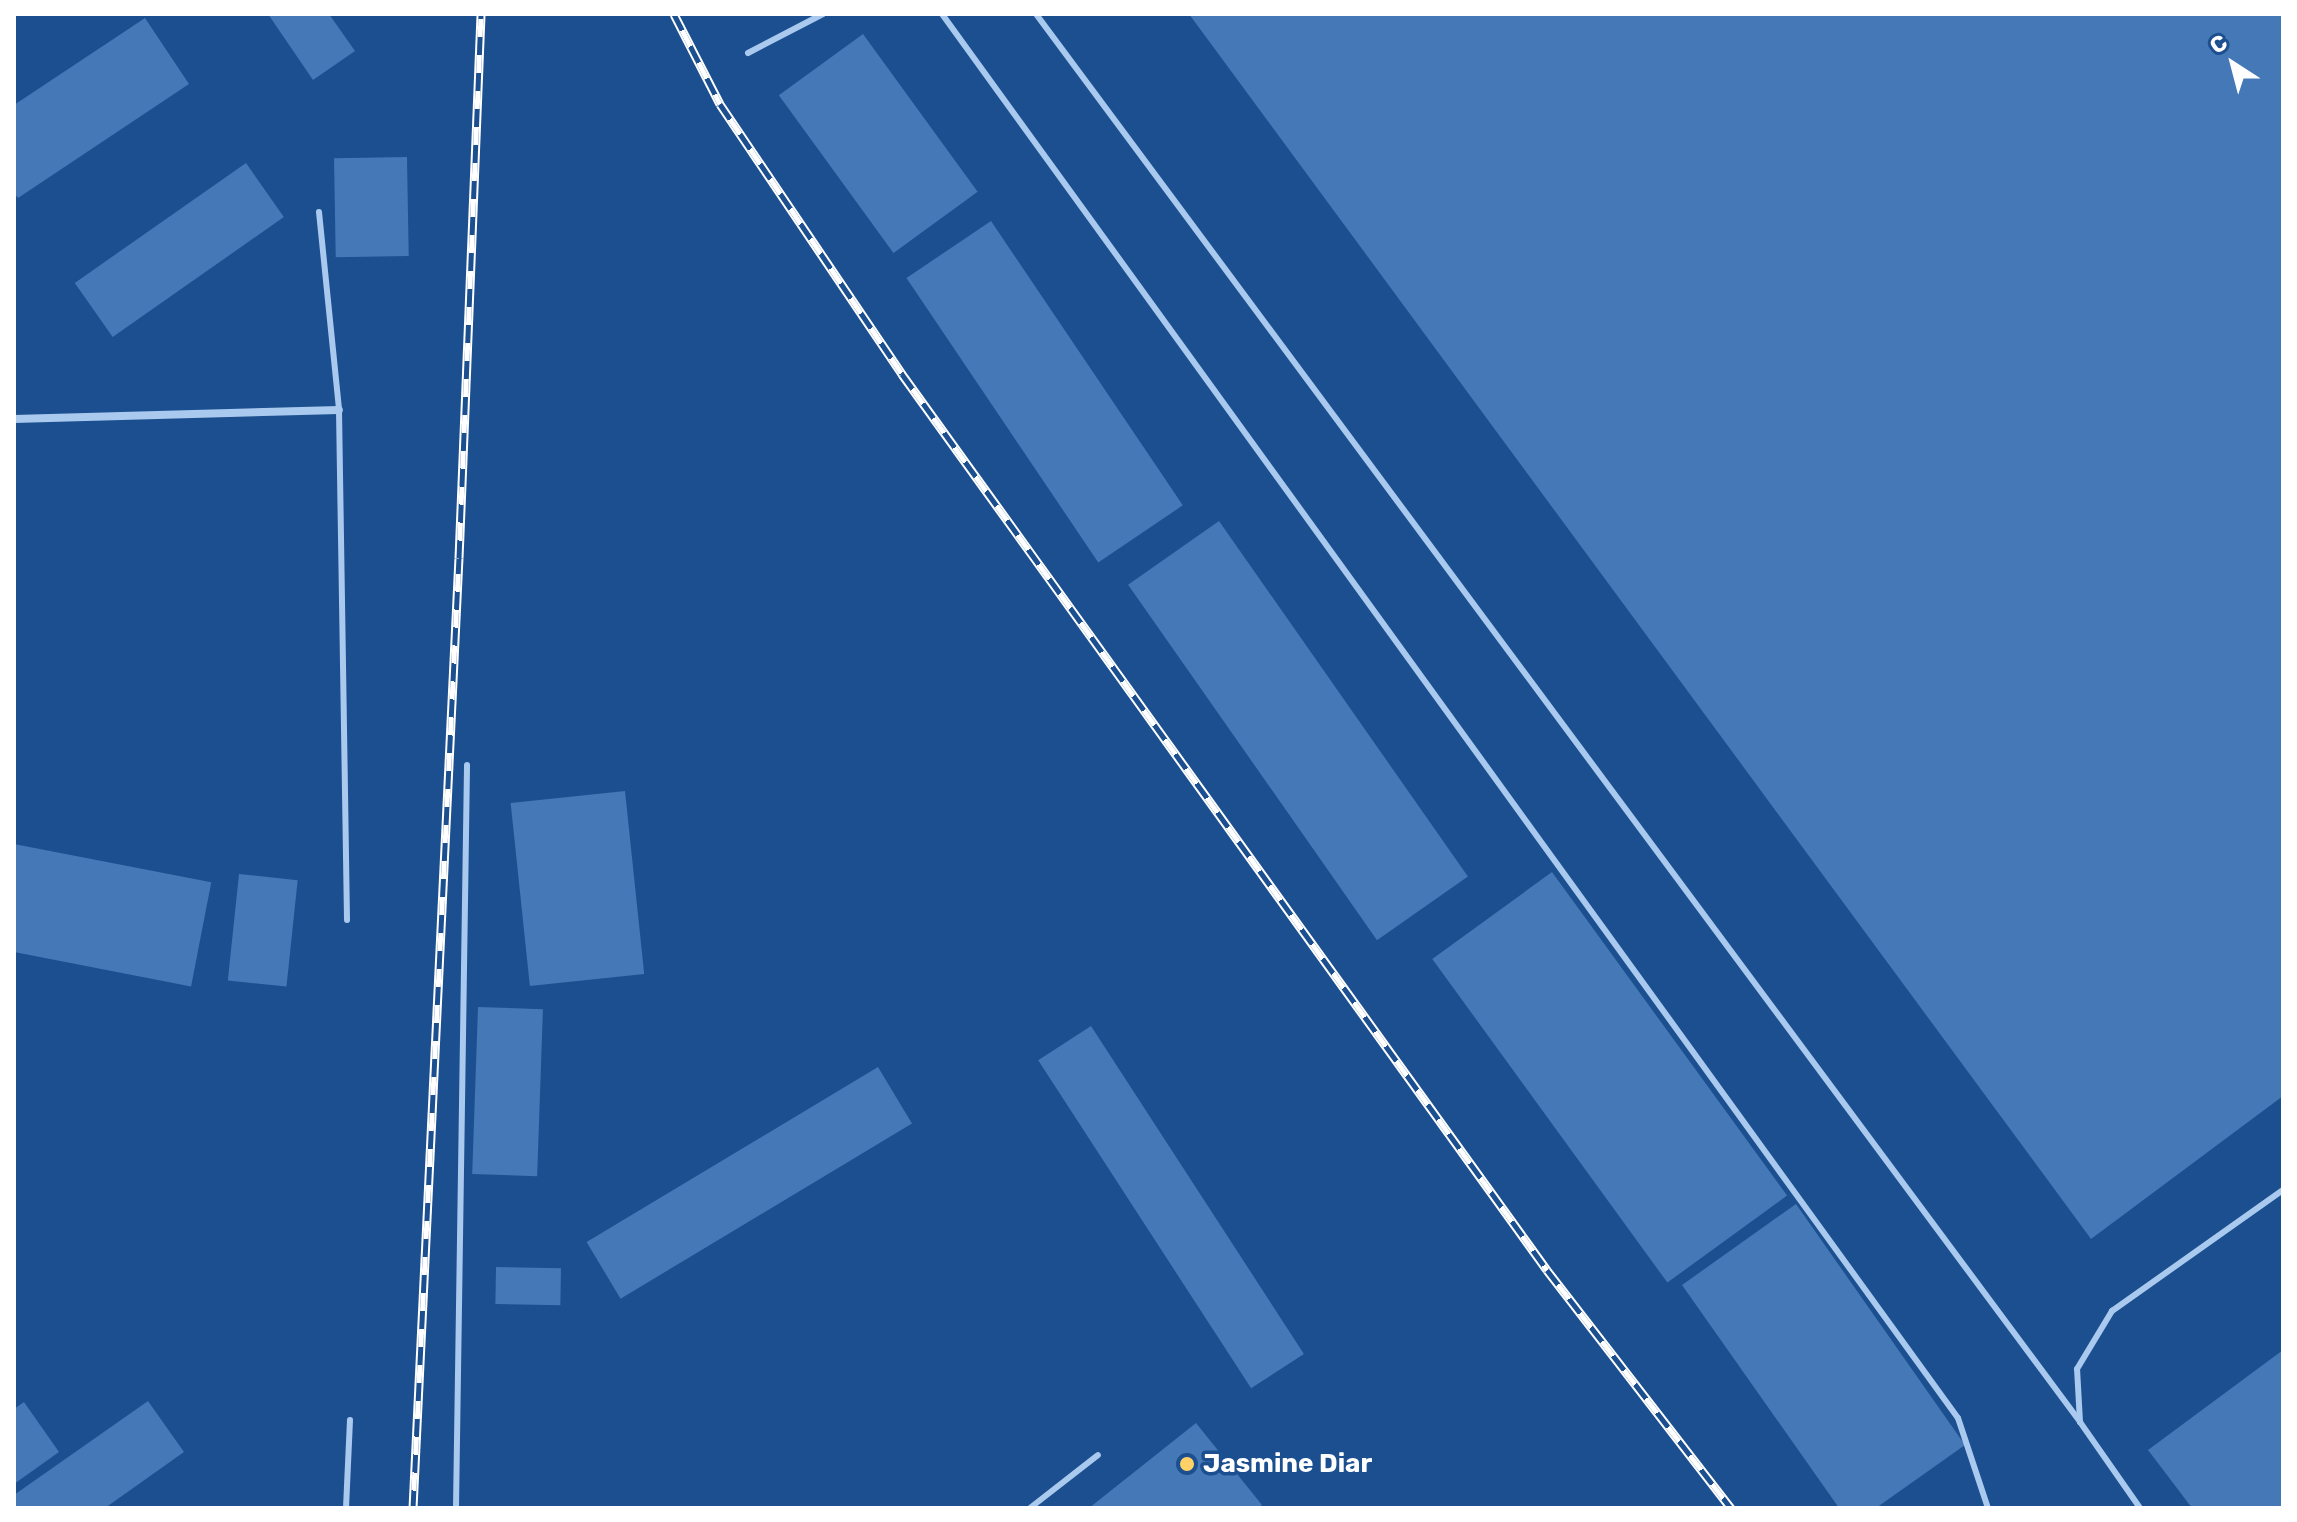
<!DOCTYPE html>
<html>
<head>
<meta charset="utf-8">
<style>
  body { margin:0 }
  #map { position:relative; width:2297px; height:1522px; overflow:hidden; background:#1b4f8f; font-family:Rubik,sans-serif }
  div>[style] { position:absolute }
  .building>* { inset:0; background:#4478b7; transform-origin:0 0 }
  .service>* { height:6px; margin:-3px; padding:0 3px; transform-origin:3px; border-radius:3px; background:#a9c9ee }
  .minor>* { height:8px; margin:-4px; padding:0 4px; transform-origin:4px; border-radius:4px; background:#a9c9ee }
  .rail>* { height:9px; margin-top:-4.5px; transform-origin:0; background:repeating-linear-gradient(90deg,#1b4f8f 0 18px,#fff 0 36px); box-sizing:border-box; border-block:2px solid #fff }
  .dots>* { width:22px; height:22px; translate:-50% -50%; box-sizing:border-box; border:4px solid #1b4f8f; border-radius:50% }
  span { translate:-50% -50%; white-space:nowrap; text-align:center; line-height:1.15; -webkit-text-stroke:7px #1b4f8f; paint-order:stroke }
  .poi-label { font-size:26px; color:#fff; font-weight:700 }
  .left { translate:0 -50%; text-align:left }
  .frame { position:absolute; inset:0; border:16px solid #fff; pointer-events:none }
  .north { position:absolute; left:2193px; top:24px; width:80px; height:80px; -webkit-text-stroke:6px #1b4f8f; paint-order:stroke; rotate:324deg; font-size:22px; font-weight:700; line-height:32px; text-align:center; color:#fff }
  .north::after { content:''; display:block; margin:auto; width:28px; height:36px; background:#fff; clip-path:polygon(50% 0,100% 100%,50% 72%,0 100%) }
</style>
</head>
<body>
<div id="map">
  <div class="building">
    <i style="clip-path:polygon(268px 14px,329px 14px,355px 51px,313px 80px)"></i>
    <i style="clip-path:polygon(1189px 14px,2283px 14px,2283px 1096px,2091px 1239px)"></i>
    <i style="clip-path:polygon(145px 18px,189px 84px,18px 198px,14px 193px,14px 105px)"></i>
    <i style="left:863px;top:34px;width:195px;height:104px;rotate:54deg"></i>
    <i style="left:407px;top:157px;width:99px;height:73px;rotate:89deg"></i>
    <i style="left:246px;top:163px;width:66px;height:209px;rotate:55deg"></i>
    <i style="left:991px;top:221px;width:343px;height:102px;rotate:56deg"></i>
    <i style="left:1219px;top:521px;width:434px;height:111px;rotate:55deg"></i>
    <i style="left:625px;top:791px;width:184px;height:115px;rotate:84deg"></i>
    <i style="left:14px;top:844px;width:201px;height:106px;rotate:11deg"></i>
    <i style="left:1552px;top:872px;width:400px;height:148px;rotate:54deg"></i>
    <i style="left:239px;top:874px;width:59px;height:107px;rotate:6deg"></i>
    <i style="left:478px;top:1007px;width:65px;height:167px;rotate:2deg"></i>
    <i style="left:1091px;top:1026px;width:391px;height:63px;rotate:57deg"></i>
    <i style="left:878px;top:1067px;width:66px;height:340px;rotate:59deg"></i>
    <i style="clip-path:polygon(1796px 1204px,1965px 1445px,1876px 1508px,1839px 1508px,1682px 1285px)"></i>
    <i style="left:496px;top:1267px;width:65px;height:37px;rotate:1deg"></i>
    <i style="clip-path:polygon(2283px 1350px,2283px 1508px,2192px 1508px,2148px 1450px)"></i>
    <i style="clip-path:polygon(148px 1401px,184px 1452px,105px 1508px,14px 1508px,14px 1495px)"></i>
    <i style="clip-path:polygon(24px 1402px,59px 1452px,14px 1484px,14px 1409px)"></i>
    <i style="clip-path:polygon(1196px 1423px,1262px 1505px,1258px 1508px,1089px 1508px)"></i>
  </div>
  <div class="service">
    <i style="left:942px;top:14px;width:1733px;rotate:54.11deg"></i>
    <i style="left:1958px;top:1418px;width:95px;rotate:71.6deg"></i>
    <i style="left:1036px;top:14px;width:1753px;rotate:53.44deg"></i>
    <i style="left:748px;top:53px;width:85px;rotate:-27.5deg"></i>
    <i style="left:319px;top:212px;width:199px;rotate:84.2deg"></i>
    <i style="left:339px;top:410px;width:510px;rotate:89.1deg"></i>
    <i style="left:346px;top:1508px;width:88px;rotate:-87.4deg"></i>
    <i style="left:456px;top:1508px;width:743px;rotate:-89.15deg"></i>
    <i style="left:1030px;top:1508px;width:86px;rotate:-37.9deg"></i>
    <i style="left:2140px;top:1508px;width:105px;rotate:-124.9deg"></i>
    <i style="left:2080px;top:1422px;width:53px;rotate:-93.2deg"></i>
    <i style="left:2077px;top:1369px;width:68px;rotate:-58.9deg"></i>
    <i style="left:2112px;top:1311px;width:209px;rotate:-35.3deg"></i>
  </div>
  <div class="minor">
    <i style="left:14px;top:419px;width:325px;rotate:-1.6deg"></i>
  </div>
  <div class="rail">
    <i style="left:674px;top:14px;width:101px;rotate:62.9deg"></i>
    <i style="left:720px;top:104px;width:326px;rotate:56deg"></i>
    <i style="left:902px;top:374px;width:1104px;rotate:54.25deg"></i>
    <i style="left:1547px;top:1270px;width:301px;rotate:52.3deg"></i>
    <i style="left:413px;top:1508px;width:951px;rotate:-87.23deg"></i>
    <i style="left:459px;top:558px;width:544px;rotate:-87.68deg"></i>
  </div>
  <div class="dots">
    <i style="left:1187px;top:1464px;background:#ffd166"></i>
  </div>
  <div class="poi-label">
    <span class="left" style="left:1203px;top:1464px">Jasmine Diar</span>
  </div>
  <div class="frame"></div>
  <div class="north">С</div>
</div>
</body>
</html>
